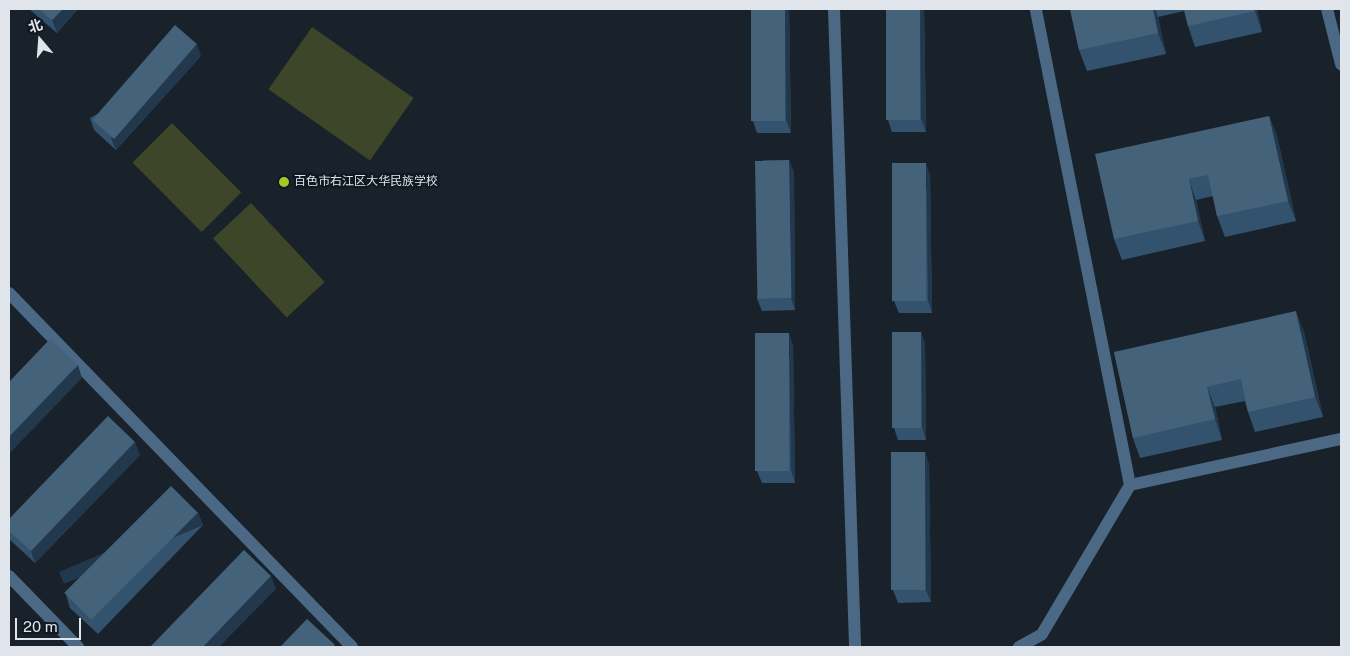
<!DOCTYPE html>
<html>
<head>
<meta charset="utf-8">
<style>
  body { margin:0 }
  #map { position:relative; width:1350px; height:656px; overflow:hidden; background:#19222b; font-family:"Public Sans","Noto Sans SC",sans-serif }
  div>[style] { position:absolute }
  .green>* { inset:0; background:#3d4629; transform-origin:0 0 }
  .minor>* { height:12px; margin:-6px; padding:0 6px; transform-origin:6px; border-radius:6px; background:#4b6984 }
  .wall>* { inset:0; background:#33526d }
  .shaded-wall>* { inset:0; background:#21384d; transform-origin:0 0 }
  .building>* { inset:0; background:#45627b; transform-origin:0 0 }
  .dots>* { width:14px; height:14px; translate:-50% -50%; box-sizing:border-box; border:2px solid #101921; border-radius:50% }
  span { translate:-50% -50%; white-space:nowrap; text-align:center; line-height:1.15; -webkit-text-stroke:4.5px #101921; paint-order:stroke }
  .poi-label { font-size:12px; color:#dfe5eb }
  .left { translate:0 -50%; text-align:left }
  .frame { position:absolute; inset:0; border:10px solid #dfe5eb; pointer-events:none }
  .north { position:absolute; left:15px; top:15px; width:50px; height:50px; -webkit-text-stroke:4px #101921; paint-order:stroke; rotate:342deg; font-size:14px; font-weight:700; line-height:20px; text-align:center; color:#dfe5eb }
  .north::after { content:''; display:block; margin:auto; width:18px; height:22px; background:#dfe5eb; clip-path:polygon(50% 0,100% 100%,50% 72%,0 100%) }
  .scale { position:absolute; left:15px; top:618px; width:66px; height:22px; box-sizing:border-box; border:2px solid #dfe5eb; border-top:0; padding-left:6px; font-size:15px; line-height:18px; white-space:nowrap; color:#dfe5eb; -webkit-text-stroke:4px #101921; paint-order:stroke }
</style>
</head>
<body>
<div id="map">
  <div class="green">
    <i style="left:312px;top:27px;width:124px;height:76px;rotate:35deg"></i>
    <i style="left:172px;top:123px;width:98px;height:56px;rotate:45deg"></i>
    <i style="left:251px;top:203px;width:108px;height:52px;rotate:47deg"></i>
  </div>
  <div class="minor">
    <i style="left:834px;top:9px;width:638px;rotate:88.11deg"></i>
    <i style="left:1327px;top:9px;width:57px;rotate:75.7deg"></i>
    <i style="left:9px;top:293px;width:493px;rotate:45.9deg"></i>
    <i style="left:1130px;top:485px;width:216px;rotate:-12.3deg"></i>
    <i style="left:9px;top:576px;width:99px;rotate:45.8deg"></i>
    <i style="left:1019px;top:647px;width:26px;rotate:-29deg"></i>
    <i style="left:1042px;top:634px;width:173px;rotate:-59.4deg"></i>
    <i style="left:1130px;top:485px;width:485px;rotate:-101.2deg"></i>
  </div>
  <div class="wall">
    <i style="clip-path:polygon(29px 9px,78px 9px,57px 33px)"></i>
    <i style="clip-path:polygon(751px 9px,789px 9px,791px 133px,757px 133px,753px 121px)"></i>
    <i style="clip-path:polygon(886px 9px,924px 9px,926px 132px,892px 132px,888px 120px)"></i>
    <i style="clip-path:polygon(1070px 9px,1257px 9px,1262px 32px,1195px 47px,1188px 26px,1184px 11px,1158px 17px,1166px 54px,1087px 71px,1079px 50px)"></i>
    <i style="clip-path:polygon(201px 56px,116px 150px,94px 130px,90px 118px)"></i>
    <i style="clip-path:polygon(1269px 116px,1277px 136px,1296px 221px,1225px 237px,1217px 216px,1213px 196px,1196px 200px,1205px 241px,1122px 260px,1114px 239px)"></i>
    <i style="clip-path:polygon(789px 160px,794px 173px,795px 310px,762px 311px,757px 299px)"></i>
    <i style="clip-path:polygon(930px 175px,932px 313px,899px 313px,894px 301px)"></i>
    <i style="clip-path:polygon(921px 332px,925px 344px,926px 440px,898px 440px,894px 428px)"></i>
    <i style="clip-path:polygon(1304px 332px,1323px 417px,1255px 432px,1248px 412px,1245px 401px,1215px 407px,1222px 440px,1140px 458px,1133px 438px,1114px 352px)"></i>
    <i style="clip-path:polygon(793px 345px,795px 483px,762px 483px,757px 471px)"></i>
    <i style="clip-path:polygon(925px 452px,929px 465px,931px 602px,898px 603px,893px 590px)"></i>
    <i style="clip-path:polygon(140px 455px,35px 563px,9px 539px,9px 519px)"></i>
    <i style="clip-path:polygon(198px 513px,203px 525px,98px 634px,70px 608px,66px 595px)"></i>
  </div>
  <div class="shaded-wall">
    <i style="clip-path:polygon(63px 9px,78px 9px,57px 33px,52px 20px)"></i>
    <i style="clip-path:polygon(785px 9px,789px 9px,791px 133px,786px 120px)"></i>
    <i style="clip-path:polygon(920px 9px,924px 9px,926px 132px,921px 119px)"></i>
    <i style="clip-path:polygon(1153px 9px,1155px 9px,1158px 17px,1166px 54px,1158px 33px)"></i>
    <i style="clip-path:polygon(1254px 9px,1257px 9px,1262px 32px,1255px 11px)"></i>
    <i style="clip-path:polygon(197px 44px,201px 56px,116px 150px,111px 138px)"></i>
    <i style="clip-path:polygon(1269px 116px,1277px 136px,1296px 221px,1288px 201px)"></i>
    <i style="clip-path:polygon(789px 160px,794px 173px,795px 310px,791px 298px)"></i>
    <i style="clip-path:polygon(926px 163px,930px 175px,932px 313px,928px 300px)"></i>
    <i style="clip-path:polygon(1189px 179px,1196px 200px,1205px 241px,1198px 221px)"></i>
    <i style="clip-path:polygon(9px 308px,11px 315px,9px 317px)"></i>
    <i style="clip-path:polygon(1296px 311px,1304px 332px,1323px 417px,1315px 397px)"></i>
    <i style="clip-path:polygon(921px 332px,925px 344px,926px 440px,922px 427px)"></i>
    <i style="clip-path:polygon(789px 333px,793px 345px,795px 483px,791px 470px)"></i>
    <i style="clip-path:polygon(78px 365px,82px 378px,9px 454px,9px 437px)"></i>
    <i style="clip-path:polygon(1207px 387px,1215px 407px,1222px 440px,1215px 419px)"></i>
    <i style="clip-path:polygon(135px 442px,140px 455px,35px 563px,31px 551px)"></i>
    <i style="clip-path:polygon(925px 452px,929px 465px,931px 602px,926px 590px)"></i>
    <i style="left:198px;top:513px;width:13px;height:151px;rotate:67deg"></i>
    <i style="clip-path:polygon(271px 576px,276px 589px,219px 647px,203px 647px)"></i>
  </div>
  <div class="building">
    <i style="clip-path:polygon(39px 9px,63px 9px,52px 20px)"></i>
    <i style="left:751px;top:9px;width:34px;height:112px"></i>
    <i style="left:886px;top:9px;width:34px;height:111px"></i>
    <i style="clip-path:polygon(1070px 9px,1153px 9px,1158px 33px,1079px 50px)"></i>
    <i style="clip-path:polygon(1184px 9px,1254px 9px,1255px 11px,1188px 26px)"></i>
    <i style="left:175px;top:25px;width:29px;height:126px;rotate:41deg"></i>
    <i style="clip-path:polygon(1269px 116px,1288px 201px,1217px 216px,1208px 175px,1189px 179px,1198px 221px,1114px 239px,1095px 154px)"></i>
    <i style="left:789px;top:160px;width:138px;height:34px;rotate:89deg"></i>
    <i style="left:892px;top:163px;width:34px;height:138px"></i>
    <i style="clip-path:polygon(1296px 311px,1315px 397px,1248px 412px,1241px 379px,1207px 387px,1215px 419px,1133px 438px,1114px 352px)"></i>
    <i style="left:892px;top:332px;width:29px;height:96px"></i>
    <i style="left:755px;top:333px;width:34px;height:138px"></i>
    <i style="clip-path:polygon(50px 339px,78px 365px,9px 437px,9px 382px)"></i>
    <i style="clip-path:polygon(108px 416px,135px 442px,31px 551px,9px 531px,9px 519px)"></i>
    <i style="left:925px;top:452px;width:138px;height:34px;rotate:90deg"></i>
    <i style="left:171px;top:486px;width:38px;height:151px;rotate:45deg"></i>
    <i style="clip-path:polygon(244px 550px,271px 576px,203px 647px,150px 647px)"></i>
    <i style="clip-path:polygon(307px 619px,335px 645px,333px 647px,280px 647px)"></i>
  </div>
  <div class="dots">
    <i style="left:284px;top:182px;background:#a3c826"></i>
  </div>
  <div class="poi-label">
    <span class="left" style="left:294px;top:182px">百色市右江区大华民族学校</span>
  </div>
  <div class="frame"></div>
  <div class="north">北</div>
  <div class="scale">20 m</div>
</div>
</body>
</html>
